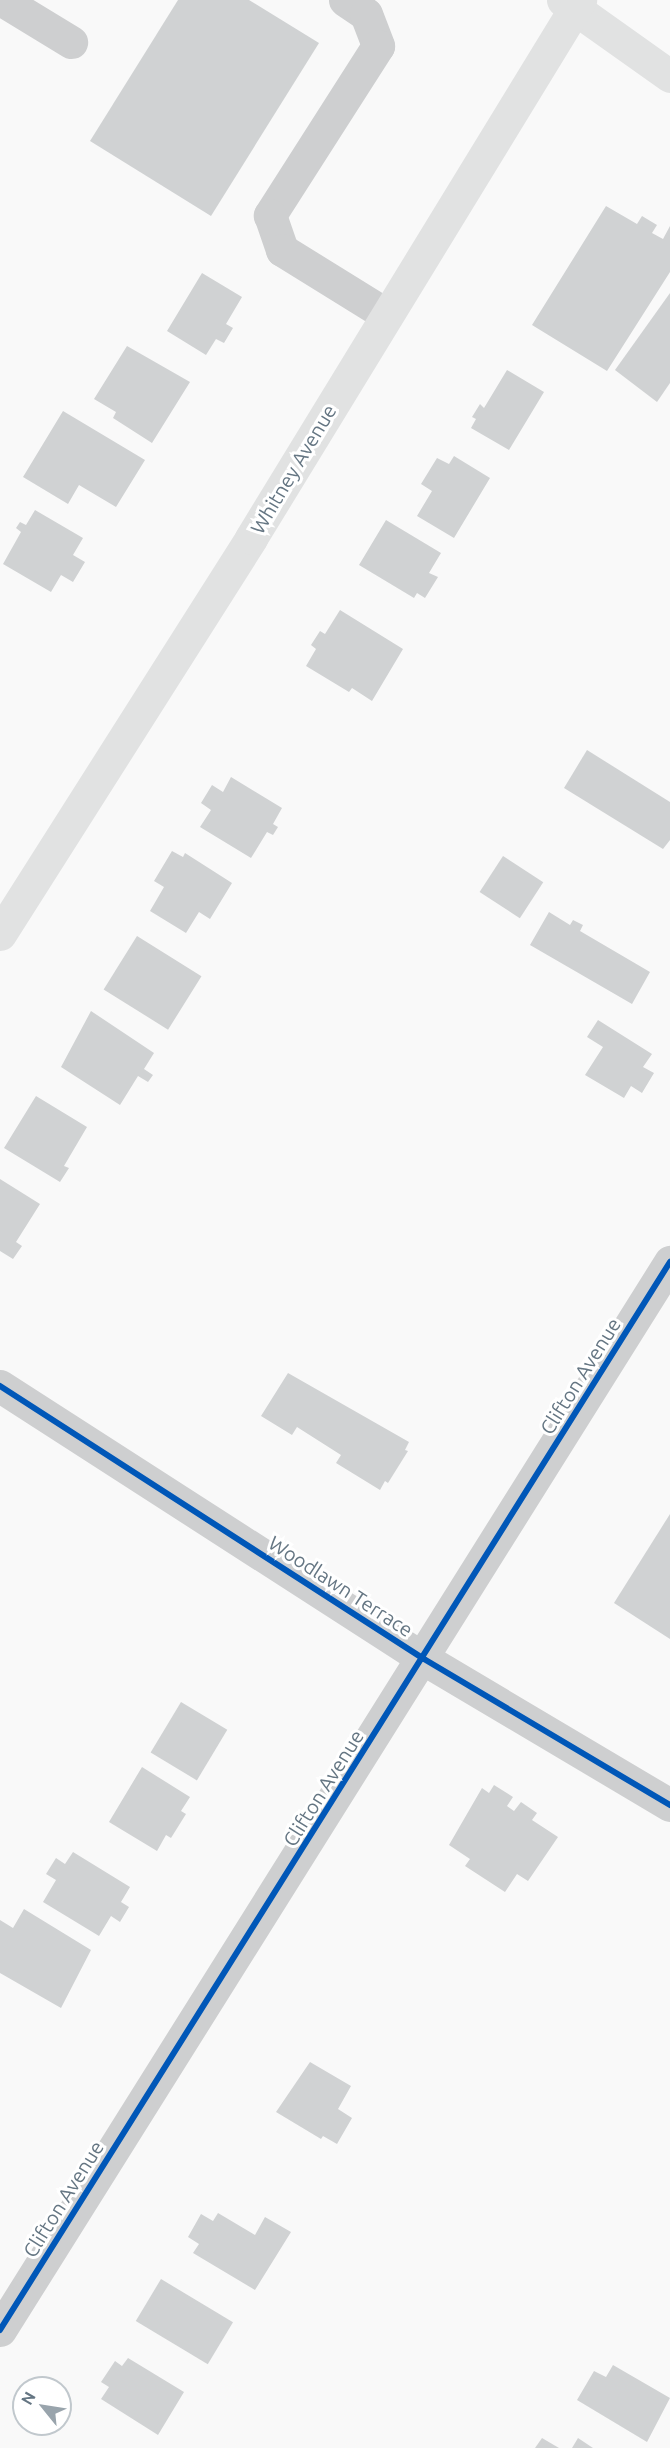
<!DOCTYPE html>
<html>
<head>
<meta charset="utf-8">
<style>
  body { margin:0 }
  #map { position:relative; width:670px; height:2448px; overflow:hidden; background:#f9f9f9; font-family:Ubuntu,sans-serif }
  div>[style] { position:absolute }
  .building>* { inset:0; background:#d0d2d3; transform-origin:0 0 }
  .minor>* { height:33px; margin:-16.5px; padding:0 16.5px; transform-origin:16.5px; border-radius:16.5px; background:#cecfd0 }
  .major>* { height:33px; margin:-16.5px; padding:0 16.5px; transform-origin:16.5px; border-radius:16.5px; background:#e1e2e2 }
  .cycleway>* { height:6px; margin:-3px; padding:0 3px; transform-origin:3px; border-radius:3px; background:#0057b8 }
  span { translate:-50% -50%; white-space:nowrap; text-align:center; line-height:1.15; -webkit-text-stroke:6px #fff; paint-order:stroke }
  .street-label { font-size:20px; color:#657683 }
  .north { position:absolute; left:12px; top:2376px; width:60px; height:60px; box-sizing:border-box; background:#fff; border:2px solid #c1c8cd; border-radius:50%; rotate:300deg; font-size:16px; font-weight:700; line-height:24px; text-align:center; color:#657683 }
  .north::after { content:''; display:block; margin:auto; width:21px; height:27px; background:#99a4ac; clip-path:polygon(50% 0,100% 100%,50% 72%,0 100%) }
</style>
</head>
<body>
<div id="map">
  <div class="building">
    <i style="clip-path:polygon(178px 0,249px 0,319px 43px,211px 216px,90px 141px)"></i>
    <i style="clip-path:polygon(606px 206px,637px 224px,642px 216px,657px 225px,652px 233px,663px 239px,670px 226px,670px 272px,607px 371px,532px 325px)"></i>
    <i style="clip-path:polygon(202px 273px,242px 297px,226px 324px,233px 328px,224px 343px,216px 339px,206px 355px,167px 331px)"></i>
    <i style="clip-path:polygon(670px 293px,670px 383px,657px 402px,615px 370px)"></i>
    <i style="clip-path:polygon(127px 346px,190px 382px,152px 443px,113px 418px,116px 412px,94px 399px)"></i>
    <i style="clip-path:polygon(507px 370px,544px 392px,509px 450px,471px 428px,476px 419px,472px 417px,480px 404px,484px 408px)"></i>
    <i style="clip-path:polygon(63px 411px,145px 460px,116px 507px,79px 485px,68px 504px,23px 477px)"></i>
    <i style="clip-path:polygon(454px 456px,490px 478px,454px 538px,417px 516px,432px 491px,421px 484px,437px 458px,449px 464px)"></i>
    <i style="clip-path:polygon(35px 510px,83px 538px,73px 555px,85px 562px,73px 582px,61px 575px,51px 592px,3px 564px,21px 532px,16px 528px,20px 522px,26px 525px)"></i>
    <i style="clip-path:polygon(386px 520px,441px 553px,429px 573px,438px 577px,425px 598px,417px 593px,414px 598px,359px 565px)"></i>
    <i style="clip-path:polygon(340px 610px,403px 649px,372px 701px,352px 688px,349px 692px,306px 666px,316px 649px,311px 645px,320px 631px,325px 634px)"></i>
    <i style="clip-path:polygon(587px 750px,670px 802px,670px 840px,663px 849px,564px 788px)"></i>
    <i style="clip-path:polygon(231px 777px,282px 808px,273px 824px,278px 827px,273px 835px,267px 832px,251px 858px,200px 827px,211px 810px,201px 803px,212px 785px,223px 792px)"></i>
    <i style="clip-path:polygon(172px 851px,183px 857px,185px 853px,232px 883px,210px 919px,199px 912px,186px 933px,150px 911px,164px 887px,154px 881px)"></i>
    <i style="left:503px;top:856px;width:48px;height:43px;rotate:33deg"></i>
    <i style="clip-path:polygon(549px 912px,570px 925px,573px 920px,583px 925px,580px 931px,650px 972px,632px 1004px,530px 945px)"></i>
    <i style="left:137px;top:936px;width:76px;height:63px;rotate:32deg"></i>
    <i style="clip-path:polygon(91px 1011px,154px 1053px,144px 1069px,153px 1075px,148px 1082px,138px 1076px,120px 1105px,61px 1067px)"></i>
    <i style="clip-path:polygon(598px 1020px,652px 1054px,643px 1067px,654px 1073px,642px 1093px,631px 1086px,624px 1098px,585px 1075px,603px 1047px,587px 1037px)"></i>
    <i style="clip-path:polygon(36px 1096px,87px 1127px,64px 1166px,69px 1168px,60px 1182px,4px 1148px)"></i>
    <i style="clip-path:polygon(0 1179px,40px 1204px,16px 1242px,22px 1246px,13px 1259px,0 1251px)"></i>
    <i style="clip-path:polygon(288px 1373px,409px 1442px,405px 1450px,408px 1451px,388px 1483px,385px 1481px,380px 1490px,336px 1463px,341px 1455px,297px 1427px,292px 1435px,261px 1416px)"></i>
    <i style="clip-path:polygon(670px 1514px,670px 1639px,614px 1603px)"></i>
    <i style="left:181px;top:1702px;width:54px;height:59px;rotate:31deg"></i>
    <i style="clip-path:polygon(142px 1767px,190px 1797px,181px 1811px,186px 1814px,171px 1838px,166px 1835px,157px 1851px,109px 1822px)"></i>
    <i style="clip-path:polygon(494px 1785px,513px 1797px,507px 1806px,514px 1811px,521px 1802px,537px 1813px,532px 1820px,558px 1837px,528px 1881px,517px 1874px,505px 1892px,465px 1866px,470px 1859px,449px 1845px,482px 1788px,489px 1793px)"></i>
    <i style="clip-path:polygon(73px 1852px,130px 1887px,121px 1902px,129px 1907px,120px 1922px,111px 1916px,99px 1936px,43px 1902px,56px 1880px,46px 1874px,56px 1858px,65px 1864px)"></i>
    <i style="clip-path:polygon(24px 1909px,91px 1950px,61px 2008px,0 1973px,0 1920px,13px 1928px)"></i>
    <i style="clip-path:polygon(310px 2062px,351px 2086px,338px 2109px,352px 2118px,337px 2144px,323px 2136px,321px 2139px,276px 2112px)"></i>
    <i style="clip-path:polygon(218px 2213px,255px 2235px,265px 2217px,291px 2232px,255px 2290px,193px 2253px,199px 2244px,188px 2237px,201px 2214px,213px 2221px)"></i>
    <i style="left:161px;top:2279px;width:84px;height:49px;rotate:31deg"></i>
    <i style="clip-path:polygon(128px 2358px,184px 2392px,158px 2435px,101px 2399px,109px 2387px,101px 2382px,115px 2361px,122px 2366px)"></i>
    <i style="clip-path:polygon(613px 2365px,670px 2398px,647px 2442px,577px 2400px,594px 2371px,606px 2377px)"></i>
    <i style="clip-path:polygon(542px 2438px,559px 2448px,535px 2448px)"></i>
    <i style="clip-path:polygon(578px 2438px,593px 2448px,572px 2448px)"></i>
  </div>
  <div class="minor">
    <i style="left:2px;top:0;width:81px;rotate:31.3deg"></i>
    <i style="left:345px;top:0;width:25px;rotate:34deg"></i>
    <i style="left:366px;top:14px;width:34px;rotate:69deg"></i>
    <i style="left:378px;top:46px;width:201px;rotate:122.6deg"></i>
    <i style="left:270px;top:215px;width:37px;rotate:71deg"></i>
    <i style="left:282px;top:250px;width:123px;rotate:31.8deg"></i>
    <i style="left:0;top:1386px;width:504px;rotate:32.78deg"></i>
    <i style="left:424px;top:1659px;width:286px;rotate:30.7deg"></i>
    <i style="left:0;top:2330px;width:1261px;rotate:-57.9deg"></i>
  </div>
  <div class="major">
    <i style="left:563px;top:0;width:131px;rotate:35.4deg"></i>
    <i style="left:0;top:934px;width:469px;rotate:-57.6deg"></i>
    <i style="left:251px;top:538px;width:631px;rotate:-58.55deg"></i>
  </div>
  <div class="cycleway">
    <i style="left:0;top:1386px;width:504px;rotate:32.78deg"></i>
    <i style="left:424px;top:1659px;width:286px;rotate:30.7deg"></i>
    <i style="left:0;top:2330px;width:1261px;rotate:-57.9deg"></i>
  </div>
  <div class="street-label">
    <span style="left:293px;top:469px;rotate:-59deg">Whitney Avenue</span>
    <span style="left:580px;top:1376px;rotate:-58deg">Clifton Avenue</span>
    <span style="left:341px;top:1586px;rotate:33deg">Woodlawn Terrace</span>
    <span style="left:323px;top:1788px;rotate:-58deg">Clifton Avenue</span>
    <span style="left:63px;top:2199px;rotate:-58deg">Clifton Avenue</span>
  </div>
  <div class="north">N</div>
</div>
</body>
</html>
